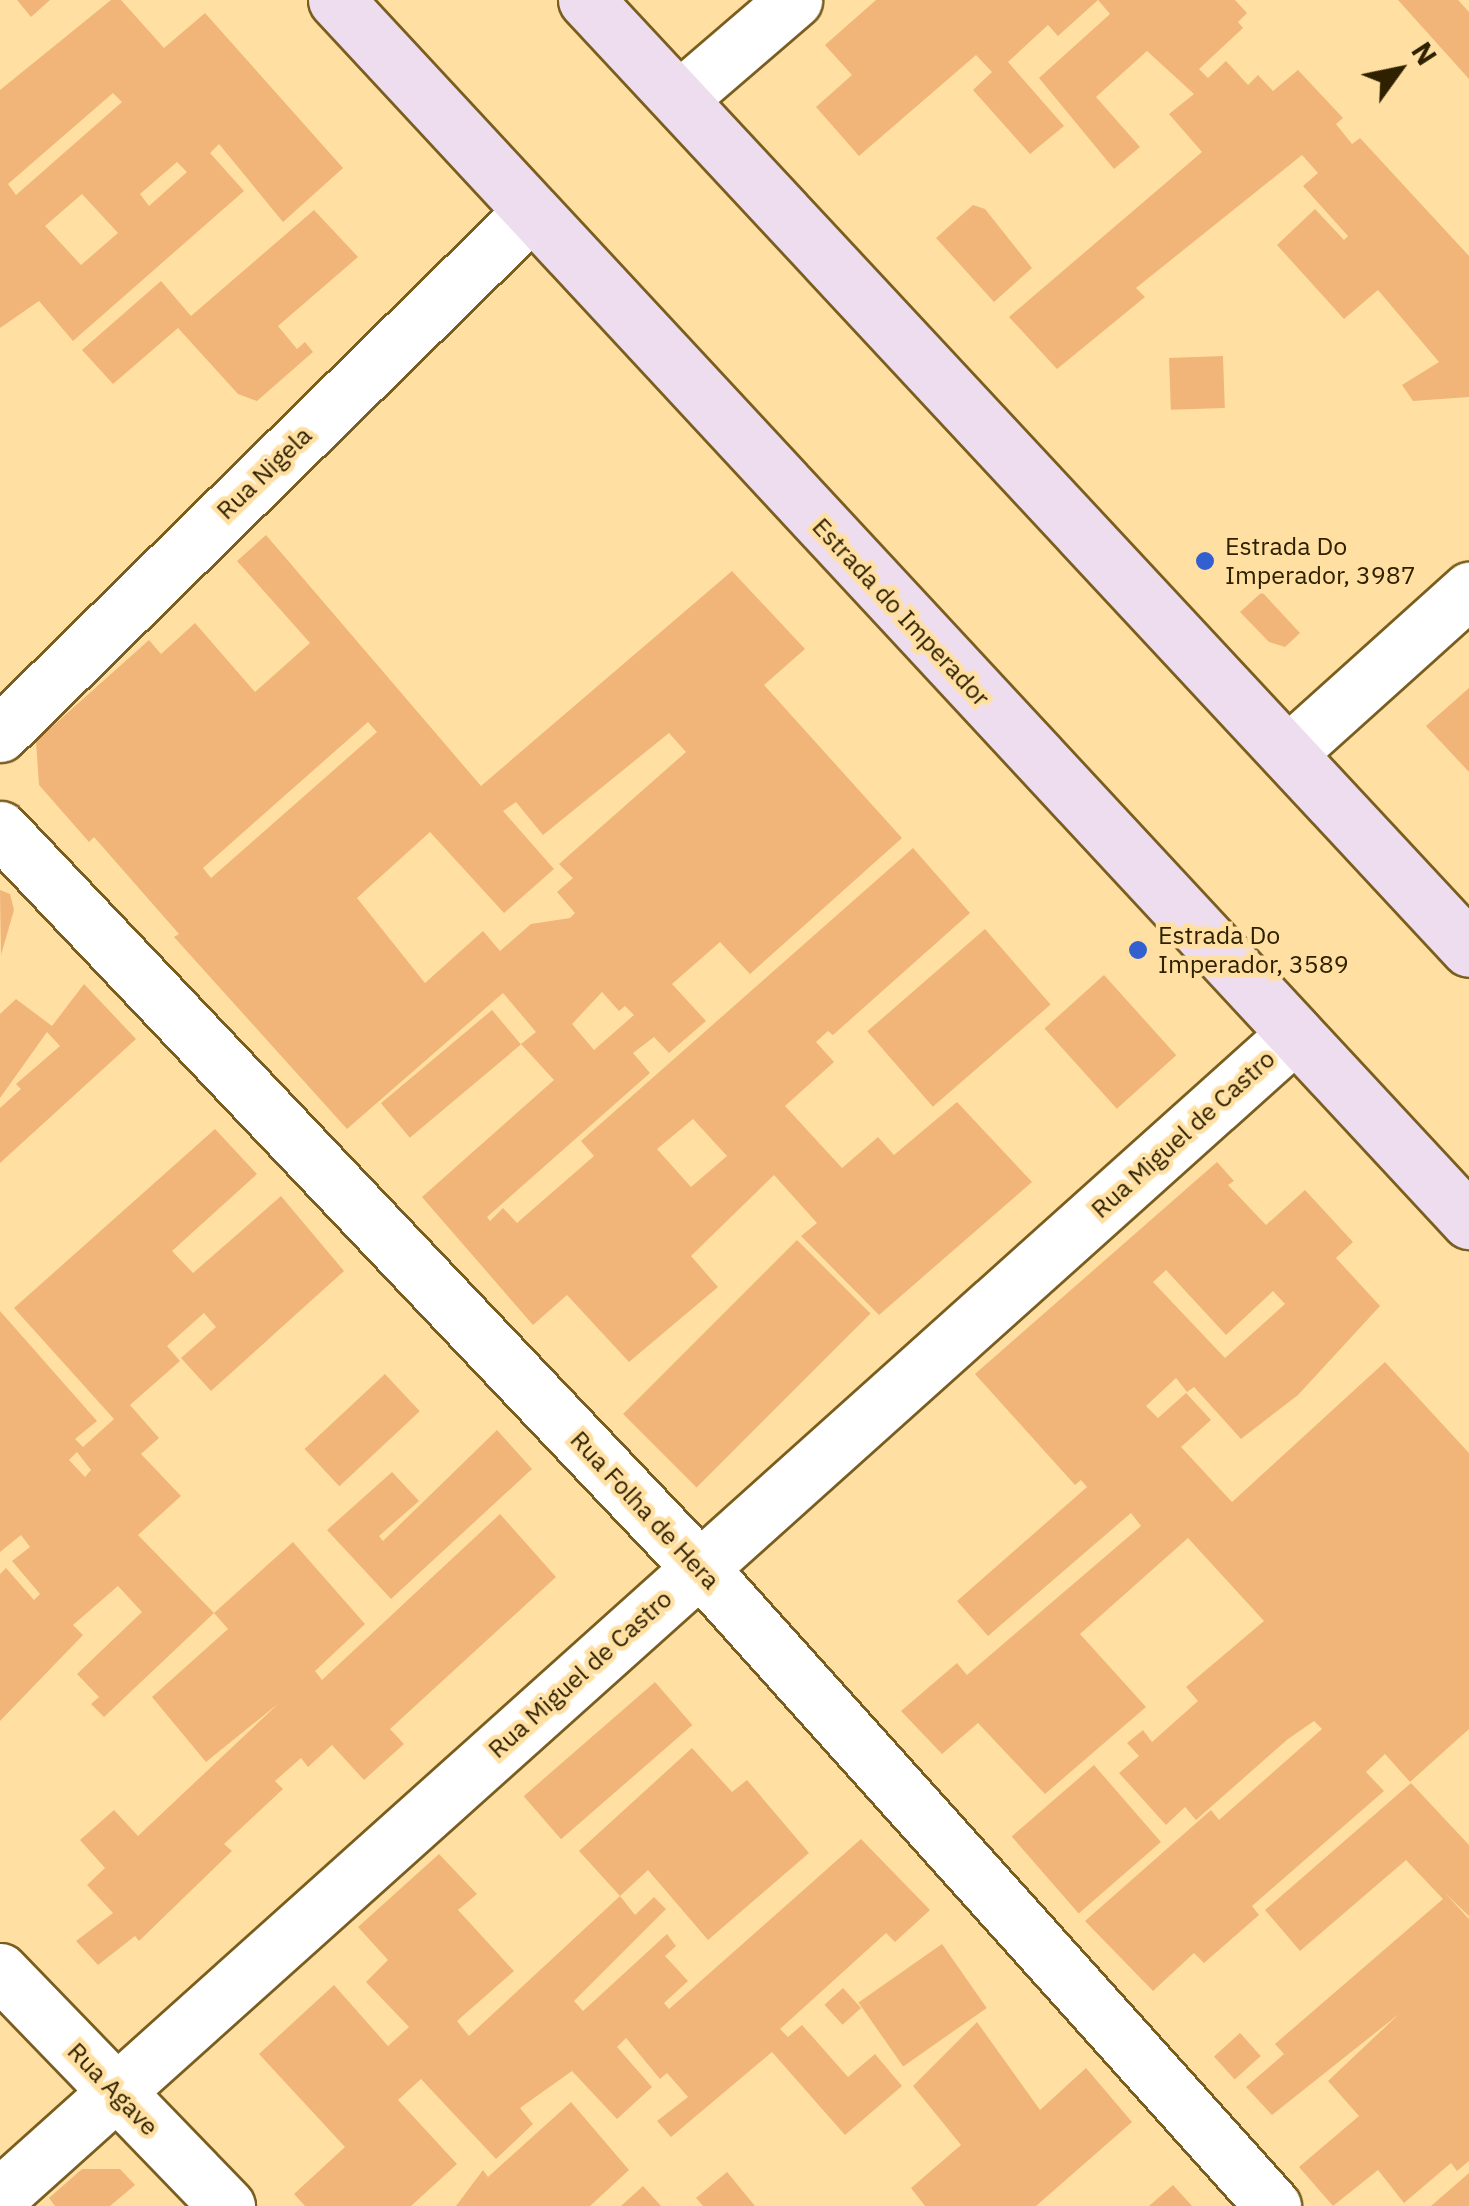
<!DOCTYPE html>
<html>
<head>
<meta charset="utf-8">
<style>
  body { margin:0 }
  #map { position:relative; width:1469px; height:2206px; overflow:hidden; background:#ffe0a2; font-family:"IBM Plex Sans",sans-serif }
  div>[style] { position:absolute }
  .building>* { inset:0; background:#f1b479; transform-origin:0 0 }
  .roads { filter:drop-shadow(2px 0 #7a5e20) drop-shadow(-2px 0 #7a5e20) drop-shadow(0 2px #7a5e20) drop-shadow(0 -2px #7a5e20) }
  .minor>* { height:55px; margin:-27.5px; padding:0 27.5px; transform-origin:27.5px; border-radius:27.5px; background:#fff }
  .secondary>* { height:55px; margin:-27.5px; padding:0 27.5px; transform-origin:27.5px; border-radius:27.5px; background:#eeddef }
  .dots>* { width:28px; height:28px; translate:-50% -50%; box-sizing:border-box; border:5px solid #ffe0a2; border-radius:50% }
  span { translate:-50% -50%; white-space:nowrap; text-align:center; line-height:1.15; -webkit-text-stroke:9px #ffe0a2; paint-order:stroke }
  .street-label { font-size:25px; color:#2f2100 }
  .poi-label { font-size:25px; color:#2f2100 }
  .left { translate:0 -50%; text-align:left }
  .north { position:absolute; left:1349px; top:20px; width:100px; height:100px; -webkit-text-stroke:8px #ffe0a2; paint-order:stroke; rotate:57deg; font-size:28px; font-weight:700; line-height:40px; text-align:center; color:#2f2100 }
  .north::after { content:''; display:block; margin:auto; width:35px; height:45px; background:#2f2100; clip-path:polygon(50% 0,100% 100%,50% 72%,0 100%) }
</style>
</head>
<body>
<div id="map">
  <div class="building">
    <i style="clip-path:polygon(17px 0,50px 0,31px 17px)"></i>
    <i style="clip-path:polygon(evenodd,111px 0,121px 0,164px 48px,205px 13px,343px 168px,283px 222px,219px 144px,210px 153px,244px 191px,73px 341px,39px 301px,0 328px,0 90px,111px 0,113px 93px,122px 102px,16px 195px,8px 184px,113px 93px,111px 0,177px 162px,187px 172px,149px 206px,140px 194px,177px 162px,111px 0,82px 194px,118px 233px,81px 265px,45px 226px,82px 194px)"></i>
    <i style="clip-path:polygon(876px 0,1235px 0,1247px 13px,1238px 22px,1243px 28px,1199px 69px,1208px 78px,1226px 61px,1248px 85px,1258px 75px,1273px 91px,1298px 70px,1343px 118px,1336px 124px,1352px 144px,1360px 138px,1469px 256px,1469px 397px,1413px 401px,1402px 385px,1439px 362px,1378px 290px,1344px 319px,1277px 245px,1315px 209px,1344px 240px,1348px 236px,1303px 186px,1318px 173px,1302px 155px,1136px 288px,1145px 297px,1057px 369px,1009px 317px,1202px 152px,1169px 114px,1194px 94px,1147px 51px,1096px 97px,1140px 147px,1114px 169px,1039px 78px,1110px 14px,1098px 0,1058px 36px,1048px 25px,1008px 62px,1064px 126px,1030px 154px,973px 90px,992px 72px,976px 55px,859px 156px,816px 107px,852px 75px,825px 45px)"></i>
    <i style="clip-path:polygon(1398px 0,1458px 0,1469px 12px,1469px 79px)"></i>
    <i style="clip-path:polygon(973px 205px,985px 209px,1032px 268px,994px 302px,936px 238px)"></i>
    <i style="clip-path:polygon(314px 210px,358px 257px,278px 326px,297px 349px,305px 342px,313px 352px,257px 401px,238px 394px,178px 328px,113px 384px,82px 350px,161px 281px,191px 316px)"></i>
    <i style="left:1223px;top:356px;width:52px;height:54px;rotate:88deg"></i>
    <i style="clip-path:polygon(evenodd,266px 535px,481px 786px,732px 571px,805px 649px,764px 685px,902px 838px,750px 974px,720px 942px,672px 984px,706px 1021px,669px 1053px,654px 1037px,633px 1053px,650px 1073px,487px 1217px,490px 1221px,503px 1208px,517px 1223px,594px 1156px,581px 1141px,913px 848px,970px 913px,833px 1035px,828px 1031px,816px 1042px,834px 1062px,785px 1106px,842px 1168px,878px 1137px,894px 1155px,957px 1102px,1032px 1182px,879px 1315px,801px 1236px,817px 1223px,774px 1175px,691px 1256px,718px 1287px,629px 1362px,567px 1295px,533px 1325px,422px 1197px,554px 1080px,521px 1044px,536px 1032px,503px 993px,347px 1129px,174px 937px,179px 934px,94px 837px,89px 842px,39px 785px,36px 741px,149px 640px,161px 654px,195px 623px,255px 692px,310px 643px,237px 561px,266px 535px,368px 722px,377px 732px,211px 878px,203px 868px,368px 722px,266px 535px,669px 733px,686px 752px,559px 864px,573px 878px,557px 892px,575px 913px,570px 918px,531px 924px,500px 951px,483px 931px,425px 983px,357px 898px,430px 832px,504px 913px,554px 869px,503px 811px,516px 802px,543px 835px,669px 733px,266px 535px,602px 992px,619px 1011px,625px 1006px,634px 1015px,594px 1050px,572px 1024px,602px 992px,266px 535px,693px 1119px,727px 1156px,691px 1187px,657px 1149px,693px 1119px)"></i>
    <i style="clip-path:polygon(1262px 592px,1300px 633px,1285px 647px,1269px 642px,1240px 612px)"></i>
    <i style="clip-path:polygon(1469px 688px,1469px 772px,1426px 726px)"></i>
    <i style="clip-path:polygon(0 890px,10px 894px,14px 910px,1px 955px)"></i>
    <i style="left:985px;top:929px;width:100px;height:156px;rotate:49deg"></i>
    <i style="left:1104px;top:975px;width:108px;height:80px;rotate:48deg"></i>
    <i style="clip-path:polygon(84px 984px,136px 1039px,0 1163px,0 1108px,21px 1089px,16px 1084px,60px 1046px,47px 1032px,0 1098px,0 1014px,16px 999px,52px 1026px)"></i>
    <i style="left:492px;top:1010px;width:45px;height:145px;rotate:50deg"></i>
    <i style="clip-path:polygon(evenodd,215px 1129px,257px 1174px,172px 1251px,193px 1273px,281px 1196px,344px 1271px,211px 1391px,181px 1358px,216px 1327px,204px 1313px,167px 1346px,180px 1361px,130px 1405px,159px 1438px,141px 1454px,181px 1496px,138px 1535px,214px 1613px,104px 1717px,91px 1704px,99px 1697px,77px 1674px,142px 1612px,118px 1586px,73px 1625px,83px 1635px,0 1721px,0 1574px,6px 1568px,34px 1600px,40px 1594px,12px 1561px,30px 1547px,21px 1535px,0 1552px,0 1311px,97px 1421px,75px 1439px,83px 1447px,114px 1419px,14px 1308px,215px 1129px,77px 1452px,91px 1470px,85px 1477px,69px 1460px,77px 1452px)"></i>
    <i style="clip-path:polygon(evenodd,1217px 1162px,1234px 1181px,1228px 1185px,1266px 1225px,1305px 1190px,1353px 1242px,1336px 1258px,1380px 1306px,1298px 1395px,1241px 1439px,1194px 1387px,1187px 1392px,1176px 1378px,1146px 1406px,1158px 1418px,1186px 1393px,1211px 1420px,1181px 1447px,1232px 1502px,1385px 1362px,1469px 1453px,1469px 1729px,1410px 1782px,1385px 1754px,1366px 1772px,1384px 1791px,1252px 1906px,1259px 1915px,1204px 1963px,1194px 1953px,1153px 1991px,1085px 1921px,1211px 1810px,1219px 1820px,1322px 1729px,1314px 1721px,1288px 1739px,1196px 1820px,1185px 1807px,1166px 1825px,1119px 1773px,1139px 1756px,1127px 1743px,1143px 1730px,1152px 1742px,1198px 1701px,1186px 1687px,1264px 1621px,1188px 1538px,1080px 1634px,1146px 1707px,1045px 1794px,978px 1723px,942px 1754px,901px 1711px,957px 1663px,967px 1675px,1141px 1526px,1131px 1513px,988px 1636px,957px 1601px,1087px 1487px,1081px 1480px,1075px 1485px,975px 1374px,1217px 1162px,1166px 1270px,1226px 1335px,1273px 1291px,1285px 1304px,1225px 1358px,1153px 1282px,1166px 1270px)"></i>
    <i style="left:797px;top:1240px;width:104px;height:246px;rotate:45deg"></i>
    <i style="left:385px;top:1374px;width:51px;height:110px;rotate:47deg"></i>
    <i style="clip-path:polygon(497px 1430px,532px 1469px,391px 1599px,327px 1530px,392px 1472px,419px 1501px,379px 1536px,383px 1541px)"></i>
    <i style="clip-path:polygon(500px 1514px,556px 1577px,390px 1729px,404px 1744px,364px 1780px,332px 1745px,308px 1767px,301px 1758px,275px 1781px,283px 1789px,224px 1844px,232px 1851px,139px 1941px,135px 1936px,98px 1965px,76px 1941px,113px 1913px,87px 1885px,105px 1868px,80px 1840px,114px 1810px,138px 1836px,279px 1703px,206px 1762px,152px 1697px,228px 1629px,214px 1613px,293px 1542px,365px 1624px,315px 1671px,322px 1680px)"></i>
    <i style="left:655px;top:1682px;width:57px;height:174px;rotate:49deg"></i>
    <i style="clip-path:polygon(692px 1748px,732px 1792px,747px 1780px,809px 1853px,708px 1940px,648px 1870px,620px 1896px,579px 1851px)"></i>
    <i style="left:1094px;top:1765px;width:102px;height:109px;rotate:49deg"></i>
    <i style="clip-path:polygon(1411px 1783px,1469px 1845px,1469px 1916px,1444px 1892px,1469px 1919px,1469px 2161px,1457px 2171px,1451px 2163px,1404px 2203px,1378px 2170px,1333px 2206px,1299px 2167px,1359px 2116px,1328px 2081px,1399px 2014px,1272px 2115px,1246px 2087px,1284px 2054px,1275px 2044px,1443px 1899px,1406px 1860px,1300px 1951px,1265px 1910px)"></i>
    <i style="clip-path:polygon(861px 1839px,930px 1910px,895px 1942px,886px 1933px,780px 2029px,788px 2037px,802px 2025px,848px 2077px,875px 2054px,902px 2086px,845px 2135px,772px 2052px,671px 2137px,657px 2121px,688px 2097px,667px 2073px,660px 2079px,626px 2038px,617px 2047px,652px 2087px,617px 2119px,572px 2071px,520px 2108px,533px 2124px,496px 2159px,421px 2079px,398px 2100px,457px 2164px,411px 2206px,305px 2206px,294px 2194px,345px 2147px,259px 2054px,334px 1985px,388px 2046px,409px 2027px,366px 1982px,388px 1960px,358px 1927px,439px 1854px,477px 1894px,458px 1910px,514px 1971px,457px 2021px,469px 2036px,620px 1896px,635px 1915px,654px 1897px,666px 1909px,574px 2001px,583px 2011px,667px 1934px,676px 1946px,665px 1956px,688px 1981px,664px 2003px,669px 2009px)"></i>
    <i style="left:942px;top:1944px;width:78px;height:102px;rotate:55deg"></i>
    <i style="left:843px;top:1988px;width:27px;height:25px;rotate:48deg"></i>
    <i style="clip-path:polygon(977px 2022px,1040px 2110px,1086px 2068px,1132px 2122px,1036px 2206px,925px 2206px,911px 2188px,961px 2145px,913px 2086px)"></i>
    <i style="left:1240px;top:2033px;width:31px;height:35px;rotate:48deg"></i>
    <i style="clip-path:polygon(571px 2102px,629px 2170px,590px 2206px,456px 2206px,483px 2170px,488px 2177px)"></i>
    <i style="clip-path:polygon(82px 2169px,120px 2169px,135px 2185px,110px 2206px,55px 2206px,49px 2198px)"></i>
    <i style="clip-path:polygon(727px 2172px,755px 2206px,703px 2206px,696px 2198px)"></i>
    <i style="clip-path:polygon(1469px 2173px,1469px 2206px,1431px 2206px)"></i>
    <i style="clip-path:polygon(1173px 2185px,1192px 2206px,1149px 2206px)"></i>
    <i style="clip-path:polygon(643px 2186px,661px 2206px,621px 2206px)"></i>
  </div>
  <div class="roads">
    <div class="minor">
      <i style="left:679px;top:99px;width:152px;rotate:-40.7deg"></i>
      <i style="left:0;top:734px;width:743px;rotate:-44.51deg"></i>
      <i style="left:1288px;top:753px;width:244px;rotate:-42deg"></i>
      <i style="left:0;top:829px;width:1016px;rotate:46.55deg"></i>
      <i style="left:699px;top:1567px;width:859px;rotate:48.07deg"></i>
      <i style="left:0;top:1971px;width:327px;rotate:46deg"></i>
      <i style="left:0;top:2196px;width:1740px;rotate:-41.9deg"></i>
    </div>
    <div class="secondary">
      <i style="left:336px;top:0;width:1666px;rotate:47.14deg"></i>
      <i style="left:586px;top:0;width:1296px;rotate:47.06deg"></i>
    </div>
  </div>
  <div class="dots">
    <i style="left:1205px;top:561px;background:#3360d0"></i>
    <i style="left:1138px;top:950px;background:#3360d0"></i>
  </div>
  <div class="street-label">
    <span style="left:264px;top:473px;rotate:-44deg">Rua Nigela</span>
    <span style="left:901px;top:612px;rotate:47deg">Estrada do Imperador</span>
    <span style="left:1183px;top:1134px;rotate:-42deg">Rua Miguel de Castro</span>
    <span style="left:645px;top:1510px;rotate:47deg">Rua Folha de Hera</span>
    <span style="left:580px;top:1674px;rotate:-42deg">Rua Miguel de Castro</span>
    <span style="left:113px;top:2089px;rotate:46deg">Rua Agave</span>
  </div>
  <div class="poi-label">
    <span class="left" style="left:1225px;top:561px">Estrada Do<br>Imperador, 3987</span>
    <span class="left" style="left:1158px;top:950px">Estrada Do<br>Imperador, 3589</span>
  </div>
  <div class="north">N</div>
</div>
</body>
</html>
